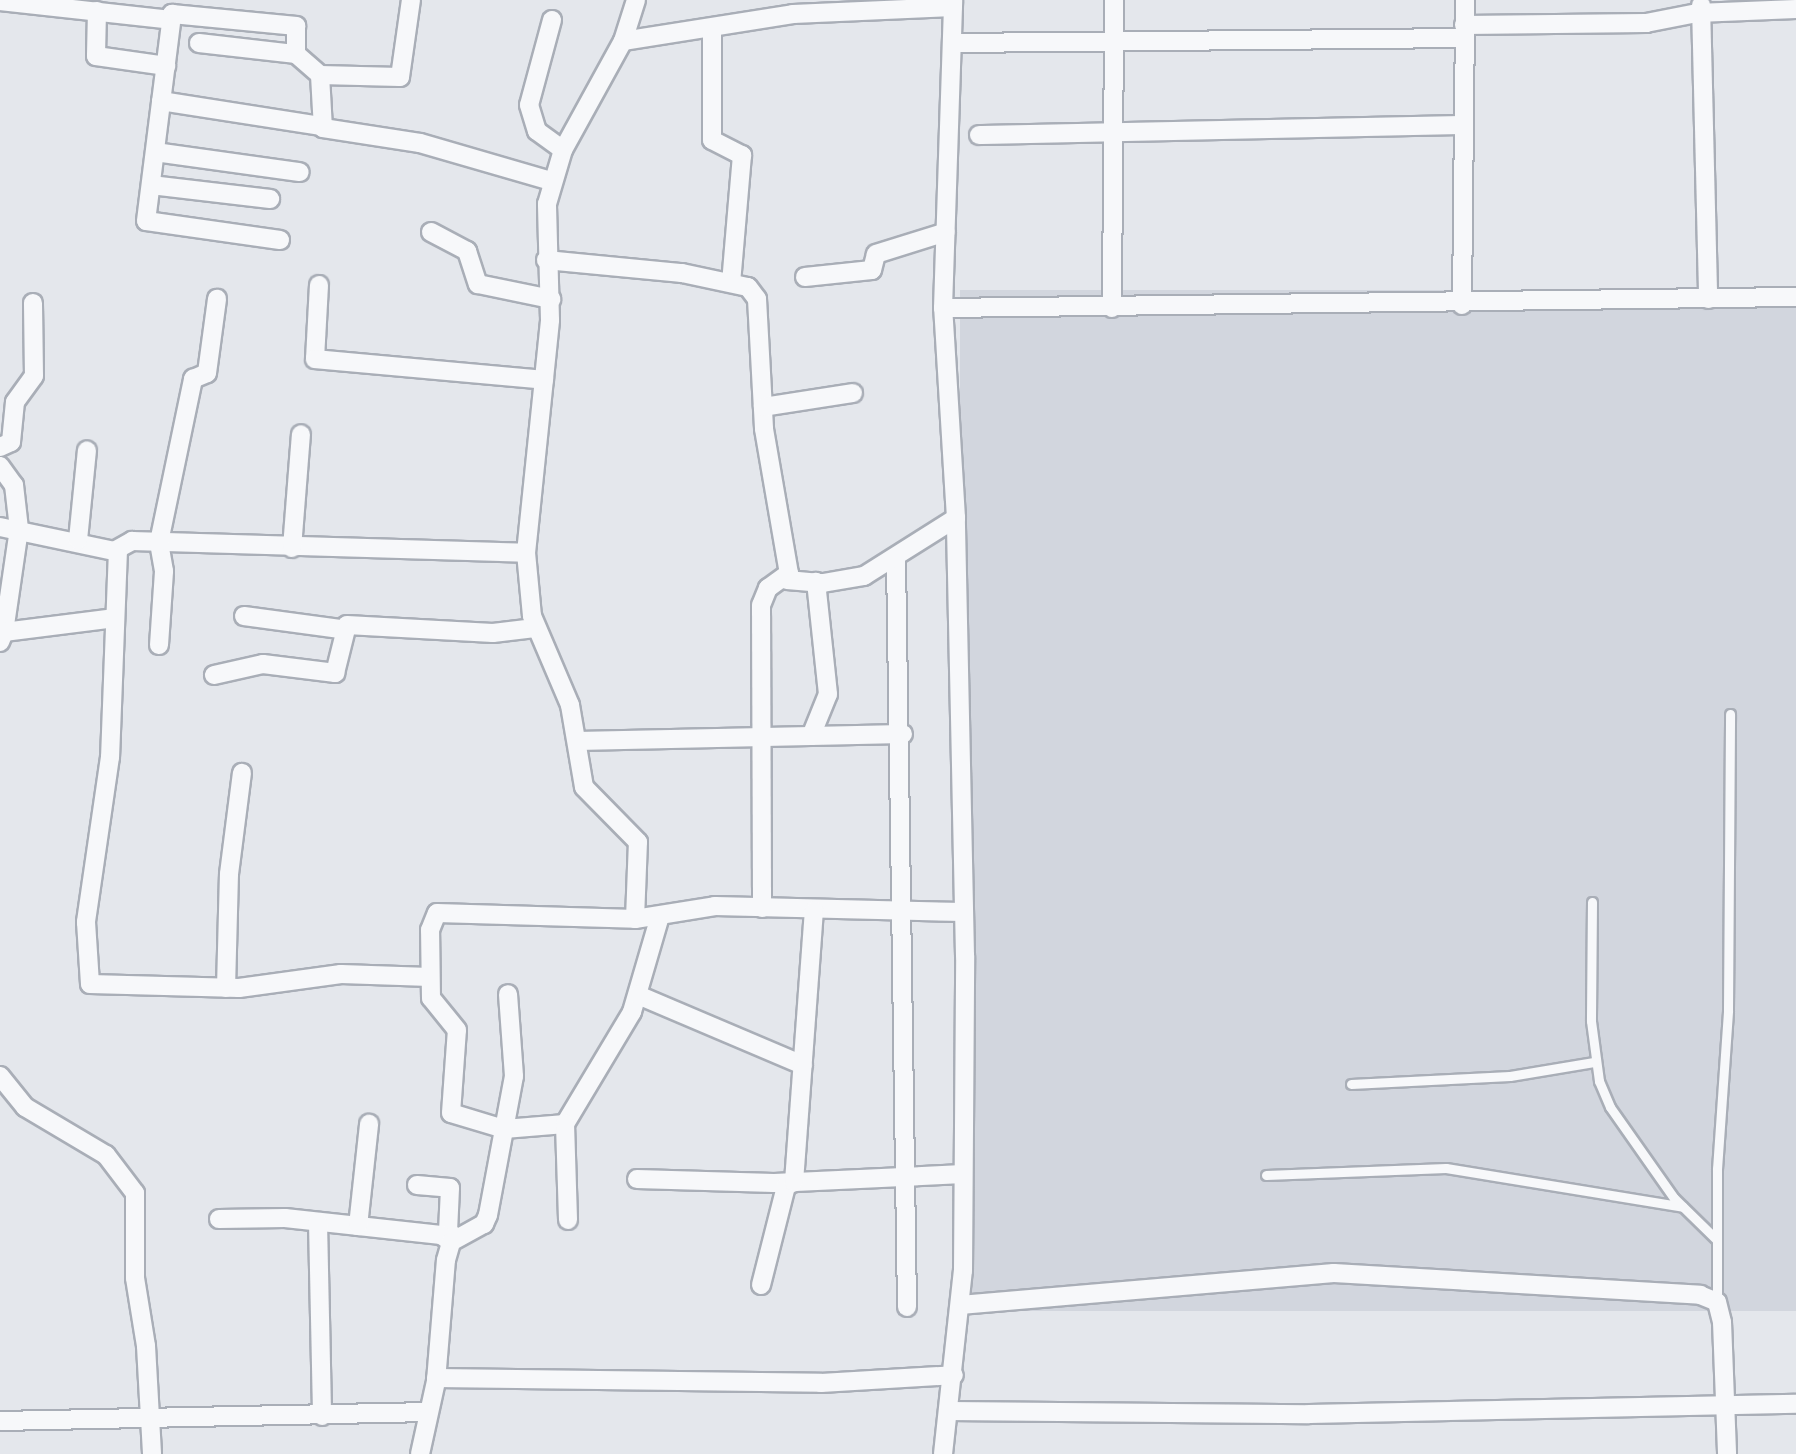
<!DOCTYPE html>
<html>
<head>
<meta charset="utf-8">
<style>
  body { margin:0 }
  #map { position:relative; width:1796px; height:1454px; overflow:hidden; background:#e4e7ec; font-family:Inter,sans-serif }
  div>[style] { position:absolute }
  .built>* { inset:0; background:#d2d6de; transform-origin:0 0 }
  .roads { filter:drop-shadow(2px 0 #a9aeb7) drop-shadow(-2px 0 #a9aeb7) drop-shadow(0 2px #a9aeb7) drop-shadow(0 -2px #a9aeb7) }
  .service>* { height:9px; margin:-4.5px; padding:0 4.5px; transform-origin:4.5px; border-radius:4.5px; background:#f7f8fa }
  .minor>* { height:18px; margin:-9px; padding:0 9px; transform-origin:9px; border-radius:9px; background:#f7f8fa }
  span { translate:-50% -50%; white-space:nowrap; text-align:center; line-height:1.15; -webkit-text-stroke:9px #f4f6f9; paint-order:stroke }
</style>
</head>
<body>
<div id="map">
  <div class="built">
    <i style="left:1796px;top:290px;width:1021px;height:836px;rotate:90deg"></i>
  </div>
  <div class="roads">
    <div class="service">
      <i style="left:1592px;top:902px;width:119px;rotate:90.5deg"></i>
      <i style="left:1591px;top:1021px;width:61px;rotate:82.4deg"></i>
      <i style="left:1599px;top:1081px;width:28px;rotate:67deg"></i>
      <i style="left:1610px;top:1107px;width:111px;rotate:54.9deg"></i>
      <i style="left:1674px;top:1198px;width:60px;rotate:44.3deg"></i>
      <i style="left:1351px;top:1084px;width:159px;rotate:-2.9deg"></i>
      <i style="left:1510px;top:1076px;width:85px;rotate:-9.5deg"></i>
      <i style="left:1266px;top:1175px;width:180px;rotate:-2.2deg"></i>
      <i style="left:1446px;top:1168px;width:240px;rotate:9.3deg"></i>
      <i style="left:1717px;top:1301px;width:132px;rotate:-90deg"></i>
      <i style="left:1717px;top:1169px;width:159px;rotate:-86deg"></i>
      <i style="left:1728px;top:1010px;width:296px;rotate:-89.6deg"></i>
    </div>
    <div class="minor">
      <i style="left:0;top:1px;width:172px;rotate:6.3deg"></i>
      <i style="left:1701px;top:5px;width:294px;rotate:88.6deg"></i>
      <i style="left:97px;top:11px;width:45px;rotate:91.3deg"></i>
      <i style="left:96px;top:56px;width:71px;rotate:8.1deg"></i>
      <i style="left:552px;top:20px;width:88px;rotate:105.1deg"></i>
      <i style="left:529px;top:105px;width:27px;rotate:73deg"></i>
      <i style="left:537px;top:131px;width:32px;rotate:36deg"></i>
      <i style="left:1464px;top:25px;width:182px;rotate:-0.6deg"></i>
      <i style="left:1646px;top:23px;width:52px;rotate:-11.1deg"></i>
      <i style="left:1697px;top:13px;width:99px;rotate:-2.3deg"></i>
      <i style="left:712px;top:30px;width:110px;rotate:90deg"></i>
      <i style="left:712px;top:140px;width:34px;rotate:27deg"></i>
      <i style="left:742px;top:155px;width:128px;rotate:94.9deg"></i>
      <i style="left:623px;top:41px;width:172px;rotate:-9deg"></i>
      <i style="left:793px;top:14px;width:160px;rotate:-2.5deg"></i>
      <i style="left:199px;top:43px;width:98px;rotate:6.5deg"></i>
      <i style="left:296px;top:54px;width:32px;rotate:41deg"></i>
      <i style="left:320px;top:75px;width:53px;rotate:86.8deg"></i>
      <i style="left:323px;top:128px;width:98px;rotate:8.8deg"></i>
      <i style="left:420px;top:143px;width:136px;rotate:16.2deg"></i>
      <i style="left:954px;top:43px;width:510px;rotate:-0.56deg"></i>
      <i style="left:320px;top:75px;width:80px;rotate:1.4deg"></i>
      <i style="left:400px;top:77px;width:78px;rotate:-81.9deg"></i>
      <i style="left:161px;top:101px;width:161px;rotate:8.9deg"></i>
      <i style="left:979px;top:135px;width:485px;rotate:-1.2deg"></i>
      <i style="left:155px;top:152px;width:146px;rotate:7.9deg"></i>
      <i style="left:151px;top:185px;width:120px;rotate:6.7deg"></i>
      <i style="left:431px;top:232px;width:41px;rotate:27.8deg"></i>
      <i style="left:467px;top:251px;width:35px;rotate:72deg"></i>
      <i style="left:478px;top:284px;width:75px;rotate:11.6deg"></i>
      <i style="left:280px;top:240px;width:135px;rotate:-171.9deg"></i>
      <i style="left:146px;top:221px;width:209px;rotate:-82.8deg"></i>
      <i style="left:172px;top:14px;width:125px;rotate:5.5deg"></i>
      <i style="left:296px;top:26px;width:28px;rotate:90deg"></i>
      <i style="left:546px;top:260px;width:137px;rotate:5.5deg"></i>
      <i style="left:682px;top:273px;width:67px;rotate:12deg"></i>
      <i style="left:748px;top:287px;width:15px;rotate:53deg"></i>
      <i style="left:757px;top:299px;width:130px;rotate:86.9deg"></i>
      <i style="left:764px;top:429px;width:146px;rotate:80.2deg"></i>
      <i style="left:789px;top:573px;width:26px;rotate:144deg"></i>
      <i style="left:768px;top:588px;width:18px;rotate:112deg"></i>
      <i style="left:761px;top:605px;width:303px;rotate:89.8deg"></i>
      <i style="left:805px;top:277px;width:67px;rotate:-6deg"></i>
      <i style="left:872px;top:270px;width:16px;rotate:-76deg"></i>
      <i style="left:876px;top:254px;width:73px;rotate:-17.4deg"></i>
      <i style="left:319px;top:285px;width:74px;rotate:93.1deg"></i>
      <i style="left:315px;top:359px;width:230px;rotate:5.2deg"></i>
      <i style="left:1462px;top:305px;width:305px;rotate:-89.4deg"></i>
      <i style="left:943px;top:308px;width:853px;rotate:-0.74deg"></i>
      <i style="left:1112px;top:308px;width:308px;rotate:-89.6deg"></i>
      <i style="left:763px;top:407px;width:91px;rotate:-8.8deg"></i>
      <i style="left:0;top:447px;width:12px;rotate:-24deg"></i>
      <i style="left:11px;top:442px;width:40px;rotate:-84.3deg"></i>
      <i style="left:15px;top:402px;width:32px;rotate:-54deg"></i>
      <i style="left:34px;top:376px;width:73px;rotate:-90.8deg"></i>
      <i style="left:0;top:466px;width:24px;rotate:54deg"></i>
      <i style="left:14px;top:485px;width:44px;rotate:83.5deg"></i>
      <i style="left:19px;top:529px;width:104px;rotate:98.3deg"></i>
      <i style="left:0;top:527px;width:116px;rotate:11.9deg"></i>
      <i style="left:114px;top:551px;width:21px;rotate:-29deg"></i>
      <i style="left:132px;top:541px;width:394px;rotate:1.7deg"></i>
      <i style="left:78px;top:540px;width:90px;rotate:-84.3deg"></i>
      <i style="left:292px;top:548px;width:114px;rotate:-85.5deg"></i>
      <i style="left:118px;top:550px;width:207px;rotate:92.2deg"></i>
      <i style="left:110px;top:757px;width:167px;rotate:98.3deg"></i>
      <i style="left:86px;top:922px;width:62px;rotate:86.3deg"></i>
      <i style="left:90px;top:984px;width:149px;rotate:1.5deg"></i>
      <i style="left:239px;top:988px;width:103px;rotate:-7.8deg"></i>
      <i style="left:341px;top:974px;width:89px;rotate:1.9deg"></i>
      <i style="left:896px;top:558px;width:749px;rotate:89.16deg"></i>
      <i style="left:787px;top:580px;width:36px;rotate:5deg"></i>
      <i style="left:823px;top:583px;width:42px;rotate:-9.7deg"></i>
      <i style="left:864px;top:576px;width:109px;rotate:-32.2deg"></i>
      <i style="left:244px;top:616px;width:97px;rotate:7.7deg"></i>
      <i style="left:0;top:642px;width:11px;rotate:-68deg"></i>
      <i style="left:4px;top:632px;width:112px;rotate:-7.2deg"></i>
      <i style="left:159px;top:645px;width:74px;rotate:-86.1deg"></i>
      <i style="left:164px;top:571px;width:29px;rotate:-100deg"></i>
      <i style="left:159px;top:542px;width:167px;rotate:-78.2deg"></i>
      <i style="left:193px;top:379px;width:15px;rotate:-23deg"></i>
      <i style="left:207px;top:373px;width:75px;rotate:-82.3deg"></i>
      <i style="left:214px;top:675px;width:50px;rotate:-12.7deg"></i>
      <i style="left:263px;top:664px;width:73px;rotate:7.1deg"></i>
      <i style="left:335px;top:673px;width:49px;rotate:-76deg"></i>
      <i style="left:347px;top:625px;width:146px;rotate:3.1deg"></i>
      <i style="left:493px;top:633px;width:42px;rotate:-6.8deg"></i>
      <i style="left:811px;top:736px;width:92px;rotate:-1.2deg"></i>
      <i style="left:577px;top:741px;width:234px;rotate:-1.2deg"></i>
      <i style="left:811px;top:736px;width:45px;rotate:-68deg"></i>
      <i style="left:828px;top:694px;width:113px;rotate:-96.1deg"></i>
      <i style="left:660px;top:916px;width:100px;rotate:106.3deg"></i>
      <i style="left:632px;top:1012px;width:131px;rotate:120.9deg"></i>
      <i style="left:565px;top:1124px;width:61px;rotate:175.3deg"></i>
      <i style="left:504px;top:1129px;width:55px;rotate:-163.2deg"></i>
      <i style="left:451px;top:1113px;width:83px;rotate:-85.9deg"></i>
      <i style="left:457px;top:1030px;width:41px;rotate:-129.1deg"></i>
      <i style="left:431px;top:998px;width:68px;rotate:-90.8deg"></i>
      <i style="left:430px;top:930px;width:18px;rotate:-68deg"></i>
      <i style="left:437px;top:913px;width:198px;rotate:1.7deg"></i>
      <i style="left:635px;top:919px;width:81px;rotate:-9.2deg"></i>
      <i style="left:715px;top:906px;width:249px;rotate:1.4deg"></i>
      <i style="left:635px;top:919px;width:77px;rotate:-87.8deg"></i>
      <i style="left:638px;top:842px;width:77px;rotate:-134.5deg"></i>
      <i style="left:584px;top:787px;width:83px;rotate:-99.7deg"></i>
      <i style="left:570px;top:705px;width:97px;rotate:-113.1deg"></i>
      <i style="left:532px;top:616px;width:63px;rotate:-95.4deg"></i>
      <i style="left:526px;top:553px;width:234px;rotate:-84.1deg"></i>
      <i style="left:550px;top:320px;width:116px;rotate:-91.5deg"></i>
      <i style="left:547px;top:204px;width:56px;rotate:-73.5deg"></i>
      <i style="left:563px;top:150px;width:124px;rotate:-61.2deg"></i>
      <i style="left:623px;top:41px;width:43px;rotate:-72.4deg"></i>
      <i style="left:226px;top:988px;width:114px;rotate:-88.5deg"></i>
      <i style="left:229px;top:874px;width:102px;rotate:-82.7deg"></i>
      <i style="left:638px;top:995px;width:179px;rotate:23deg"></i>
      <i style="left:0;top:1076px;width:40px;rotate:51deg"></i>
      <i style="left:25px;top:1107px;width:94px;rotate:30.7deg"></i>
      <i style="left:106px;top:1155px;width:48px;rotate:52.7deg"></i>
      <i style="left:135px;top:1193px;width:85px;rotate:90deg"></i>
      <i style="left:135px;top:1278px;width:69px;rotate:80.8deg"></i>
      <i style="left:146px;top:1346px;width:108px;rotate:86.8deg"></i>
      <i style="left:565px;top:1124px;width:96px;rotate:88.2deg"></i>
      <i style="left:637px;top:1179px;width:137px;rotate:1.7deg"></i>
      <i style="left:774px;top:1183px;width:189px;rotate:-2.7deg"></i>
      <i style="left:417px;top:1185px;width:33px;rotate:5deg"></i>
      <i style="left:450px;top:1188px;width:44px;rotate:92.6deg"></i>
      <i style="left:448px;top:1232px;width:9px;rotate:32deg"></i>
      <i style="left:219px;top:1219px;width:66px;rotate:-0.9deg"></i>
      <i style="left:285px;top:1218px;width:157px;rotate:6.2deg"></i>
      <i style="left:441px;top:1235px;width:12px;rotate:35deg"></i>
      <i style="left:318px;top:1222px;width:194px;rotate:88.8deg"></i>
      <i style="left:358px;top:1226px;width:103px;rotate:-83.8deg"></i>
      <i style="left:761px;top:1285px;width:102px;rotate:-75.8deg"></i>
      <i style="left:786px;top:1186px;width:9px;rotate:-27deg"></i>
      <i style="left:794px;top:1182px;width:272px;rotate:-85.8deg"></i>
      <i style="left:960px;top:1305px;width:375px;rotate:-4.9deg"></i>
      <i style="left:1334px;top:1273px;width:367px;rotate:3.4deg"></i>
      <i style="left:1700px;top:1295px;width:18px;rotate:22deg"></i>
      <i style="left:1717px;top:1302px;width:21px;rotate:76deg"></i>
      <i style="left:1722px;top:1322px;width:132px;rotate:87.8deg"></i>
      <i style="left:436px;top:1378px;width:385px;rotate:0.7deg"></i>
      <i style="left:821px;top:1383px;width:133px;rotate:-3.4deg"></i>
      <i style="left:949px;top:1411px;width:360px;rotate:0.5deg"></i>
      <i style="left:1309px;top:1414px;width:487px;rotate:-1.2deg"></i>
      <i style="left:0;top:1421px;width:426px;rotate:-1.2deg"></i>
      <i style="left:420px;top:1454px;width:75px;rotate:-77.6deg"></i>
      <i style="left:436px;top:1381px;width:121px;rotate:-85.3deg"></i>
      <i style="left:446px;top:1260px;width:19px;rotate:-74deg"></i>
      <i style="left:451px;top:1242px;width:38px;rotate:-29deg"></i>
      <i style="left:484px;top:1224px;width:10px;rotate:-66deg"></i>
      <i style="left:488px;top:1215px;width:141px;rotate:-79.4deg"></i>
      <i style="left:514px;top:1076px;width:82px;rotate:-94.2deg"></i>
      <i style="left:943px;top:1454px;width:184px;rotate:-83.8deg"></i>
      <i style="left:963px;top:1271px;width:315px;rotate:-89.6deg"></i>
      <i style="left:965px;top:956px;width:438px;rotate:-91.2deg"></i>
      <i style="left:956px;top:518px;width:210px;rotate:-93.5deg"></i>
      <i style="left:943px;top:308px;width:308px;rotate:-88.1deg"></i>
    </div>
  </div>
</div>
</body>
</html>
